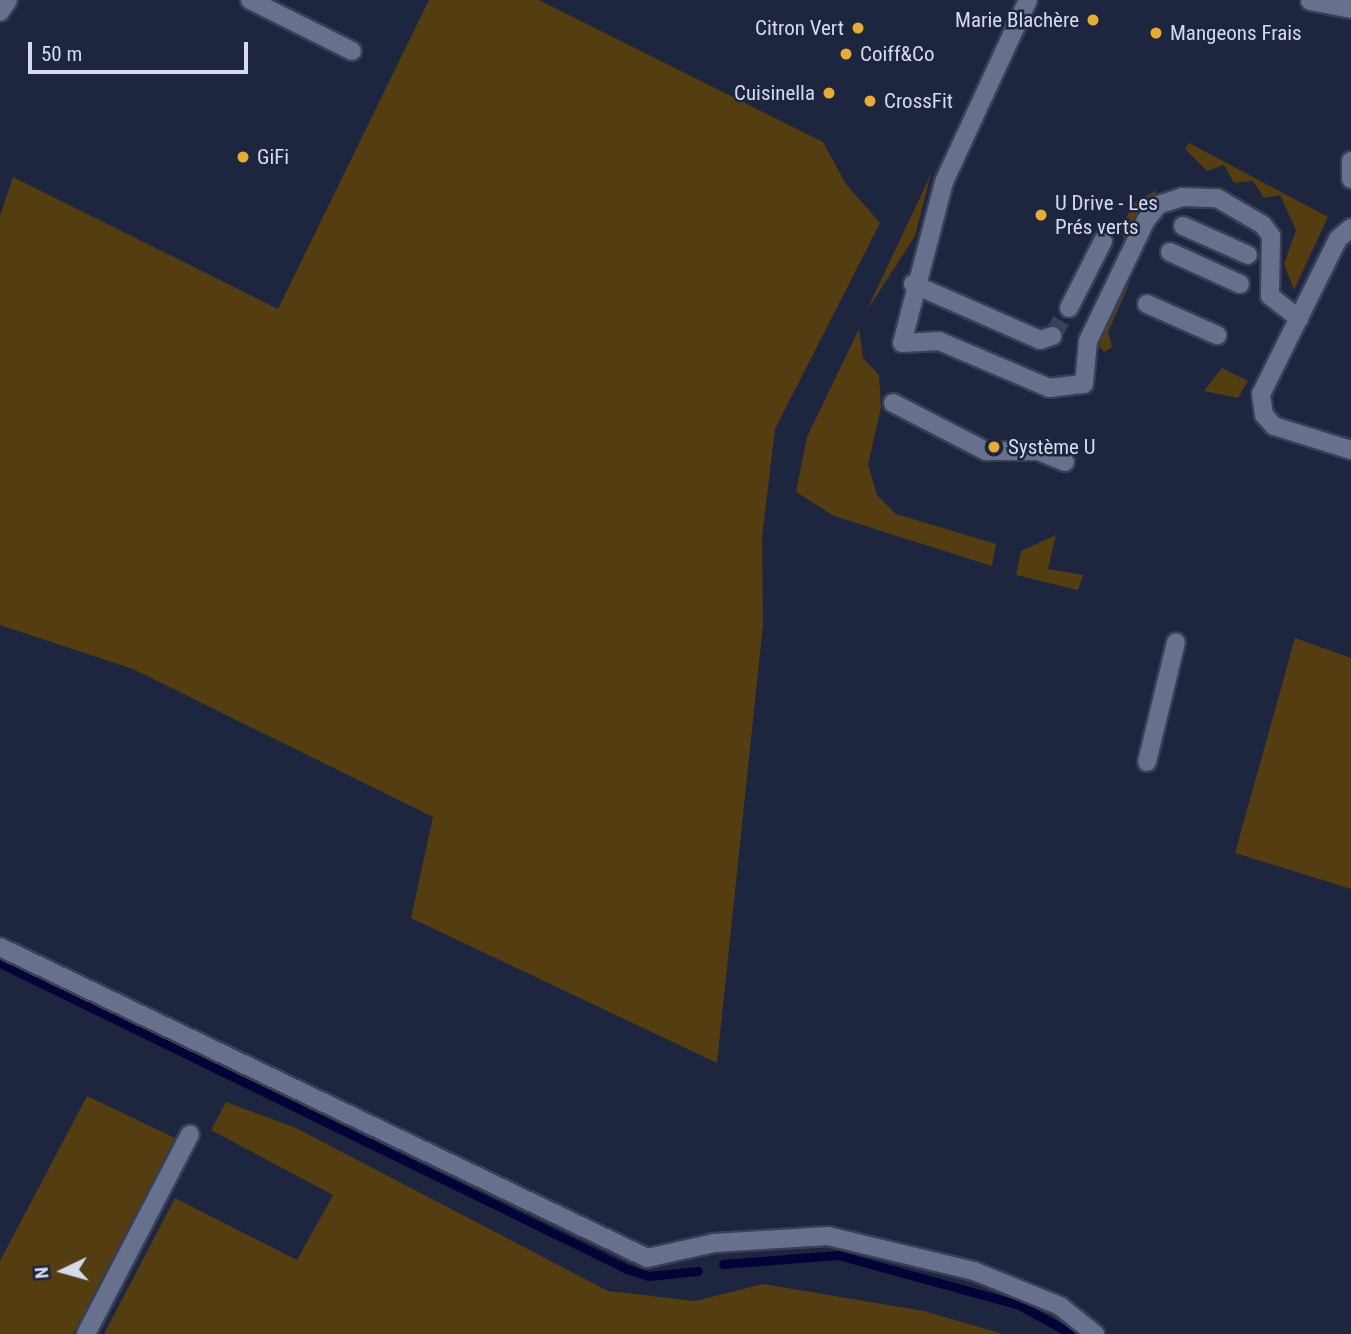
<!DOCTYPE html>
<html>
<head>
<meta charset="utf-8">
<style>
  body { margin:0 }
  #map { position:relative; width:1351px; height:1334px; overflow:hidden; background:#1e253e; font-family:"Roboto Condensed",sans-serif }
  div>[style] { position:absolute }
  .green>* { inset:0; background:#543d11 }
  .stream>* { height:9px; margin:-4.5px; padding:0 4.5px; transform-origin:4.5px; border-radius:4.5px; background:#040236 }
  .minor-tunnel>* { height:18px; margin-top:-9px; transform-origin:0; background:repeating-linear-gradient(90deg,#394058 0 18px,transparent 0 27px) }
  .roads { filter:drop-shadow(2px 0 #393f54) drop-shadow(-2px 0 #393f54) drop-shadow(0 2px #393f54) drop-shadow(0 -2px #393f54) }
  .minor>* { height:18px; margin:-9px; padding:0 9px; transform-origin:9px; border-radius:9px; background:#67718e }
  .dots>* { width:19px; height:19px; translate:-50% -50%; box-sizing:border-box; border:4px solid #1e253e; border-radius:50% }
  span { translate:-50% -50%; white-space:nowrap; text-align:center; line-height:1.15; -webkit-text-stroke:5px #1e253e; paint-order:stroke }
  .poi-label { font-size:21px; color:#d5dbec }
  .right { translate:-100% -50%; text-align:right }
  .left { translate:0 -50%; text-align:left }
  .north { position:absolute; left:28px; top:1236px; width:70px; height:70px; -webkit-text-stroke:5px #1e253e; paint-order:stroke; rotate:265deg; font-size:19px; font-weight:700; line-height:28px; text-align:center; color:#d5dbec }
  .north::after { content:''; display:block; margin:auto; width:24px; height:32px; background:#d5dbec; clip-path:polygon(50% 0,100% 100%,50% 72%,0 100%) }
  .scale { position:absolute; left:28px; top:42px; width:220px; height:32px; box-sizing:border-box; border:4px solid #d5dbec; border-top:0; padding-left:9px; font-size:21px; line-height:24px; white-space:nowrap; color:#d5dbec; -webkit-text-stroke:5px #1e253e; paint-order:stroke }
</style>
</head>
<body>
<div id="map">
  <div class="green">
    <i style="clip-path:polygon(429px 0,539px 0,823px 142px,846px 184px,880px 223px,775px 429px,762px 538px,763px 625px,717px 1063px,411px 918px,433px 817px,133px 669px,0 625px,0 216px,13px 177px,278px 309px)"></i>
    <i style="clip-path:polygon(1189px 143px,1328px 217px,1294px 290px,1284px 264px,1296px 230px,1280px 195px,1264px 198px,1253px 181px,1234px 183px,1224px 165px,1207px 171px,1185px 149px)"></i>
    <i style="clip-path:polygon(931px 174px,915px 236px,866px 312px)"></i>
    <i style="clip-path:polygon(1157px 190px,1131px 238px,1124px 240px,1121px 226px,1136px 201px)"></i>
    <i style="clip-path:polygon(1122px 284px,1128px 287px,1108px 332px,1112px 347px,1104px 352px,1095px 342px)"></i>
    <i style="clip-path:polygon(859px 329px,863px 358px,879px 375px,881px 407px,868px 465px,877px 495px,896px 514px,996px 544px,992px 566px,834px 516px,796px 492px,807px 437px)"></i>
    <i style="clip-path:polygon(1222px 368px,1248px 381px,1238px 398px,1204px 391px)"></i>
    <i style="clip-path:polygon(1056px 535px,1048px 569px,1083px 575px,1078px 590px,1016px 575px,1021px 551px)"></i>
    <i style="clip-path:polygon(1295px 638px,1351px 658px,1351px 889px,1235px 853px)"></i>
    <i style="clip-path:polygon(87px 1096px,175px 1138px,73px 1334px,0 1334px,0 1261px)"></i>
    <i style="clip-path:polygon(226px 1102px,296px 1128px,608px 1291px,695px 1301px,763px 1284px,924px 1311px,1003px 1334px,104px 1334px,175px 1198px,297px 1260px,333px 1195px,211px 1130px)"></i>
  </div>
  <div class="stream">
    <i style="left:0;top:963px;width:698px;rotate:26.01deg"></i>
    <i style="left:627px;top:1269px;width:22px;rotate:18deg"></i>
    <i style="left:648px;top:1276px;width:50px;rotate:-5.7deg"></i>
    <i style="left:723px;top:1264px;width:115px;rotate:-4.5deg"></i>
    <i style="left:838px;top:1255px;width:188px;rotate:15.4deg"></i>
    <i style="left:1019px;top:1305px;width:60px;rotate:28.7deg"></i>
  </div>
  <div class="minor-tunnel">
    <i style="left:1052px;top:336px;width:33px;rotate:-59deg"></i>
  </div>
  <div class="roads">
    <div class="minor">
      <i style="left:250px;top:0;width:114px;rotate:26.6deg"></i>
      <i style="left:1028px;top:0;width:200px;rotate:114.8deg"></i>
      <i style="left:944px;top:182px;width:166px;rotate:104.6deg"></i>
      <i style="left:902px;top:343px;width:37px;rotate:-3deg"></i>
      <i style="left:939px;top:341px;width:120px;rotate:23.1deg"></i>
      <i style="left:1049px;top:388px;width:35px;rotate:-7deg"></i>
      <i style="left:1084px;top:384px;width:43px;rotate:-84.7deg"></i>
      <i style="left:1088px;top:341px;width:134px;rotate:-64.4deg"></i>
      <i style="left:1146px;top:220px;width:19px;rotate:-51deg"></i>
      <i style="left:1158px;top:205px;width:25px;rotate:-18deg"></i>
      <i style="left:1182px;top:197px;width:35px;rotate:2deg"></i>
      <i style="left:1217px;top:198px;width:53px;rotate:30.4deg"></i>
      <i style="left:1263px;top:225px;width:14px;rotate:54deg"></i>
      <i style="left:1271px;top:236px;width:60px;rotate:91deg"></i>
      <i style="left:1270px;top:296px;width:37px;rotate:38deg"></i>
      <i style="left:1310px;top:1px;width:42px;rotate:11deg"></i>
      <i style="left:0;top:12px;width:14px;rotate:-56deg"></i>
      <i style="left:1351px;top:161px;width:18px;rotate:90deg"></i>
      <i style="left:1183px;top:226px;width:71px;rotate:24deg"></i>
      <i style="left:1351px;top:228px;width:17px;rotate:140deg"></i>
      <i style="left:1338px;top:239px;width:173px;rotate:116.4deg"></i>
      <i style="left:1261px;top:394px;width:21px;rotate:82deg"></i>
      <i style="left:1264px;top:415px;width:15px;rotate:48deg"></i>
      <i style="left:1274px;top:426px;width:81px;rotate:17.3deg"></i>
      <i style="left:1170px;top:252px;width:77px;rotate:24.6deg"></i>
      <i style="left:913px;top:284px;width:139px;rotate:23.8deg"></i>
      <i style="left:1040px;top:340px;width:13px;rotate:-18deg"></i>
      <i style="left:1147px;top:304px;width:77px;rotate:23.9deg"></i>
      <i style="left:1069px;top:308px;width:75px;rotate:-63.1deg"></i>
      <i style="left:893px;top:403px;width:105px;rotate:27.3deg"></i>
      <i style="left:986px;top:451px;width:52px"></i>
      <i style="left:1038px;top:451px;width:29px;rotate:22deg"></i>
      <i style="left:1147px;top:762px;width:123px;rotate:-76.4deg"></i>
      <i style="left:0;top:947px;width:718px;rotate:25.67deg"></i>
      <i style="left:647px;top:1258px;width:69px;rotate:-12.6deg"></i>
      <i style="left:714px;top:1243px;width:114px;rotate:-3.5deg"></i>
      <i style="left:828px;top:1236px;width:150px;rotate:13.5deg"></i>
      <i style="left:974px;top:1271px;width:93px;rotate:22.1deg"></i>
      <i style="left:1060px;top:1306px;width:45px;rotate:38.7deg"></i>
      <i style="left:86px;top:1334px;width:225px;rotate:-62.5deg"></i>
    </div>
  </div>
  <div class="dots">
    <i style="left:1093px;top:20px;background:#e6ad36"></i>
    <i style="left:858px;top:28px;background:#e6ad36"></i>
    <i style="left:1156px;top:33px;background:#e6ad36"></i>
    <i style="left:846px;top:54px;background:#e6ad36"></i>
    <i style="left:829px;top:93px;background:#e6ad36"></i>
    <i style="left:870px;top:101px;background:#e6ad36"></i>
    <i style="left:243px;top:157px;background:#e6ad36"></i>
    <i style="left:1041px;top:215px;background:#e6ad36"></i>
    <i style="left:994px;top:447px;background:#e6ad36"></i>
  </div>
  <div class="poi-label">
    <span class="right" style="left:1079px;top:20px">Marie Blachère</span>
    <span class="right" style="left:844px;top:28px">Citron Vert</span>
    <span class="left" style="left:1170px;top:33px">Mangeons Frais</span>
    <span class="left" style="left:860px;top:54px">Coiff&amp;Co</span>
    <span class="right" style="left:815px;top:93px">Cuisinella</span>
    <span class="left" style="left:884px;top:101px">CrossFit</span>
    <span class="left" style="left:257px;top:157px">GiFi</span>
    <span class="left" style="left:1055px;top:215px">U Drive - Les<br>Prés verts</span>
    <span class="left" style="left:1008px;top:447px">Système U</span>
  </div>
  <div class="north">N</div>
  <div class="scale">50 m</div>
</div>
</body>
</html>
